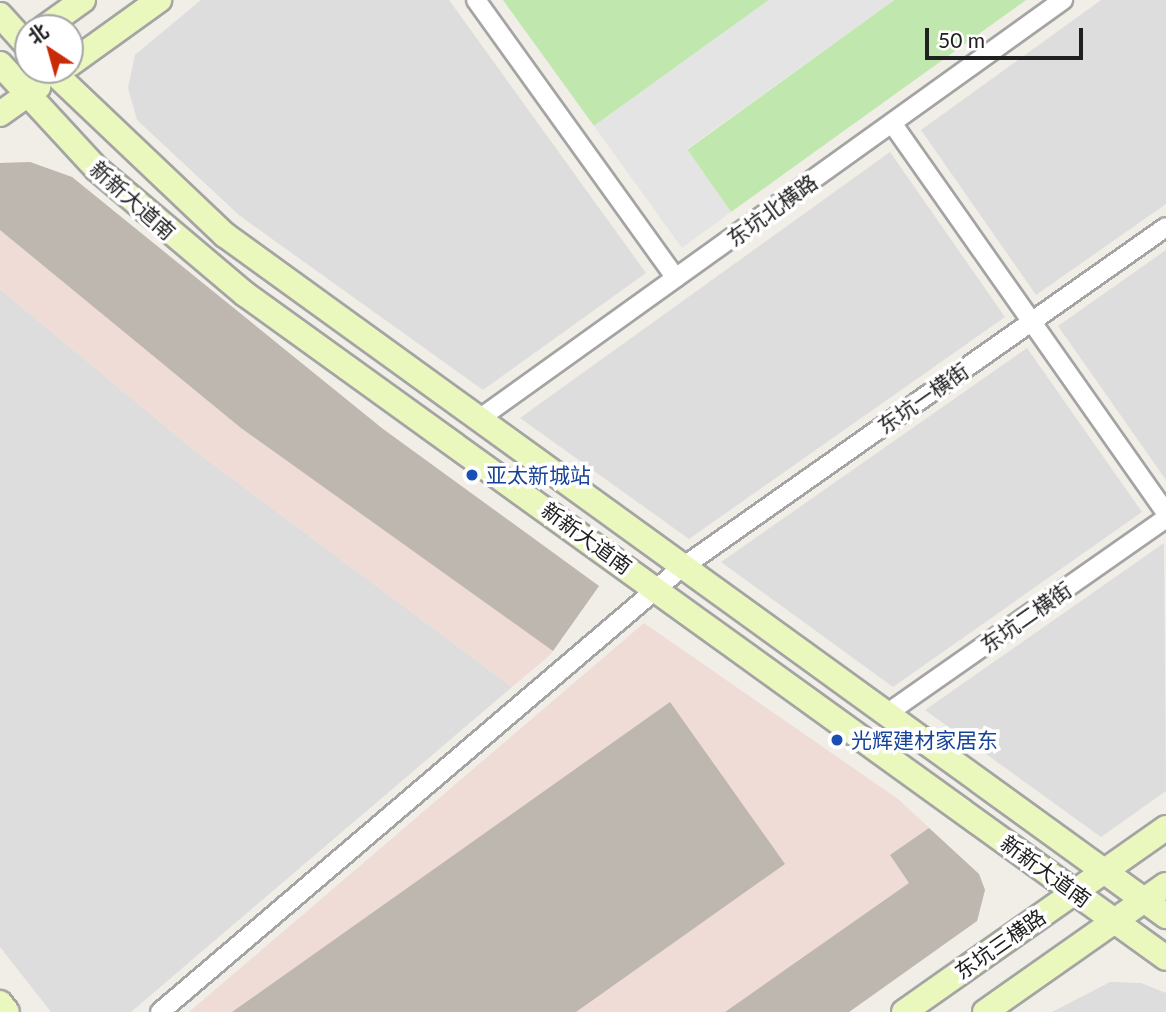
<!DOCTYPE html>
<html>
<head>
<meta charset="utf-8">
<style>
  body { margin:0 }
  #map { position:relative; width:1166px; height:1012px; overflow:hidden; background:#f0eee6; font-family:Lato,"Noto Sans SC",sans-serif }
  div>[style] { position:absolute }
  .residential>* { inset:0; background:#dedddd }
  .commercial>* { inset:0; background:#f0dcd6 }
  .grass>* { inset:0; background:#c0e8ae }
  .parking>* { inset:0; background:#e4e4e4 }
  .building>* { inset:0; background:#bdb7b0 }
  .roads { filter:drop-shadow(2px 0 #a4a4a4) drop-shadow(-2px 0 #a4a4a4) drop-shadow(0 2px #a4a4a4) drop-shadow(0 -2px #a4a4a4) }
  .street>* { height:18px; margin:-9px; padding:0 9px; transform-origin:9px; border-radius:9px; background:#fff }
  .secondary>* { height:24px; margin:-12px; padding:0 12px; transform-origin:12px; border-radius:12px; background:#eaf7bd }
  .dots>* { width:19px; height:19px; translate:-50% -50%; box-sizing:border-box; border:4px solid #fff; border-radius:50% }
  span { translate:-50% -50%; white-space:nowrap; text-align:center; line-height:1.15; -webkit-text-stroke:7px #fff; paint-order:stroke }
  .street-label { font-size:21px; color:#202020 }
  .transit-label { font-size:21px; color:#164399 }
  .left { translate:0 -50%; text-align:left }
  .north { position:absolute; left:14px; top:14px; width:70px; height:70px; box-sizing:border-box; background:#fff; border:2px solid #a6a6a6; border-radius:50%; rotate:324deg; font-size:19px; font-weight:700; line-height:28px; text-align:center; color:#202020 }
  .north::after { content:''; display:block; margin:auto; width:24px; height:32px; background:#c82b07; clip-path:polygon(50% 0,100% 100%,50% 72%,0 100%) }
  .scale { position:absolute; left:925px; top:28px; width:158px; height:32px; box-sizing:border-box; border:4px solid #202020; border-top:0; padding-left:9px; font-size:21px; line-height:24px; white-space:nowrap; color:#202020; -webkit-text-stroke:5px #fff; paint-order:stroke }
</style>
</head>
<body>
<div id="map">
  <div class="residential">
    <i style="clip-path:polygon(201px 0,449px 0,646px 273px,483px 390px,240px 216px,137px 120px,128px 88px,135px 55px)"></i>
    <i style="clip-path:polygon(1101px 0,1166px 0,1166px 204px,1036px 295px,921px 130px)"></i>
    <i style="clip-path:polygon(890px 152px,1005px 317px,689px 539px,520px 418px)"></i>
    <i style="clip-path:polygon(1166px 250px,1166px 480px,1058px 326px)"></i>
    <i style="clip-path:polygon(0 289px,194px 450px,512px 687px,131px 1012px,51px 1012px,0 947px)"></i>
    <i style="clip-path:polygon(1027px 348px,1142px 512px,893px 687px,721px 562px)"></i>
    <i style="clip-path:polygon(1164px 543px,1166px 791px,1101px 837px,925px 710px)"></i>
    <i style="clip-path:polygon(1110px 982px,1141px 983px,1166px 993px,1166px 1012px,1052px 1012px)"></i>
  </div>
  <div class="commercial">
    <i style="clip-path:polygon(30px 162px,72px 177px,383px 429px,599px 586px,550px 655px,512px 687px,194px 450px,0 289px,0 163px)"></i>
    <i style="clip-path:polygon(644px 623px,898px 799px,979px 874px,985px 890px,977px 921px,849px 1012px,189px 1012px)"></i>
  </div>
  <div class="grass">
    <i style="clip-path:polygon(503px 0,769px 0,594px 126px)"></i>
    <i style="clip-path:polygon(894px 0,1026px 0,731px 212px,687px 150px)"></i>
  </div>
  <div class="parking">
    <i style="clip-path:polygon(769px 0,894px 0,687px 149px,731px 212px,682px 248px,594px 126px)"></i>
  </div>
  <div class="building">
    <i style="clip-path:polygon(30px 162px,72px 177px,383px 429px,599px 586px,553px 651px,241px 428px,0 230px,0 163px)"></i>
    <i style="clip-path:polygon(670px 702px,785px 864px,576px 1012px,232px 1012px)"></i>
    <i style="clip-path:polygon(929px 828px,979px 874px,985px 890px,977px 921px,849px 1012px,725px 1012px,909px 883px,890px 855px)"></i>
  </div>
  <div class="roads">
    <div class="street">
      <i style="left:476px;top:0;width:342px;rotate:54.3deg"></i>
      <i style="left:892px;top:123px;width:477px;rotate:54.9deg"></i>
      <i style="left:479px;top:419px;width:719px;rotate:-35.66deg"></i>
      <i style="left:885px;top:715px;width:343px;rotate:-35deg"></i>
      <i style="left:160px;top:1012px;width:683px;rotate:-40.43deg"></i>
      <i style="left:680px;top:569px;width:594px;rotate:-35.13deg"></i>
    </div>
    <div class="secondary">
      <i style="left:0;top:15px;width:42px;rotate:47.9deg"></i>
      <i style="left:44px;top:28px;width:48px;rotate:-35.7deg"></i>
      <i style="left:0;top:64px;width:143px;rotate:47.3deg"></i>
      <i style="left:97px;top:169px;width:194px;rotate:40.2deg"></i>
      <i style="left:245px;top:294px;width:1135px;rotate:35.79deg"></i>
      <i style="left:70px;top:64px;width:110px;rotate:-35.7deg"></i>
      <i style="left:51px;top:70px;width:240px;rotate:43.5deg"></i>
      <i style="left:225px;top:235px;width:1162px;rotate:35.89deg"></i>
      <i style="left:0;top:114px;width:47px;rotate:-35.4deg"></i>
      <i style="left:0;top:1003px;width:11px;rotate:52deg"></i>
      <i style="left:904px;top:1012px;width:320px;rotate:-35.1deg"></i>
      <i style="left:985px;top:1012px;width:221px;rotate:-35.1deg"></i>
    </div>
  </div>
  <div class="dots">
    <i style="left:472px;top:475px;background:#1a4fb4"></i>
    <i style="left:837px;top:740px;background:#1a4fb4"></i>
  </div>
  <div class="street-label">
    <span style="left:133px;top:200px;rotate:42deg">新新大道南</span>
    <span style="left:772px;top:210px;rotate:-36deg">东坑北横路</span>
    <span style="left:923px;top:398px;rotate:-35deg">东坑一横街</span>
    <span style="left:587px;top:538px;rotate:36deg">新新大道南</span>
    <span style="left:1026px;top:617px;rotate:-35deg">东坑二横街</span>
    <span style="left:1046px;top:871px;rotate:36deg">新新大道南</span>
    <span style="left:1000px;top:944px;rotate:-35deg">东坑三横路</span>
  </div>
  <div class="transit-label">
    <span class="left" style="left:486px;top:475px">亚太新城站</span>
    <span class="left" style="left:851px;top:740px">光辉建材家居东</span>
  </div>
  <div class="north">北</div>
  <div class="scale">50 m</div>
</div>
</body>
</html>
